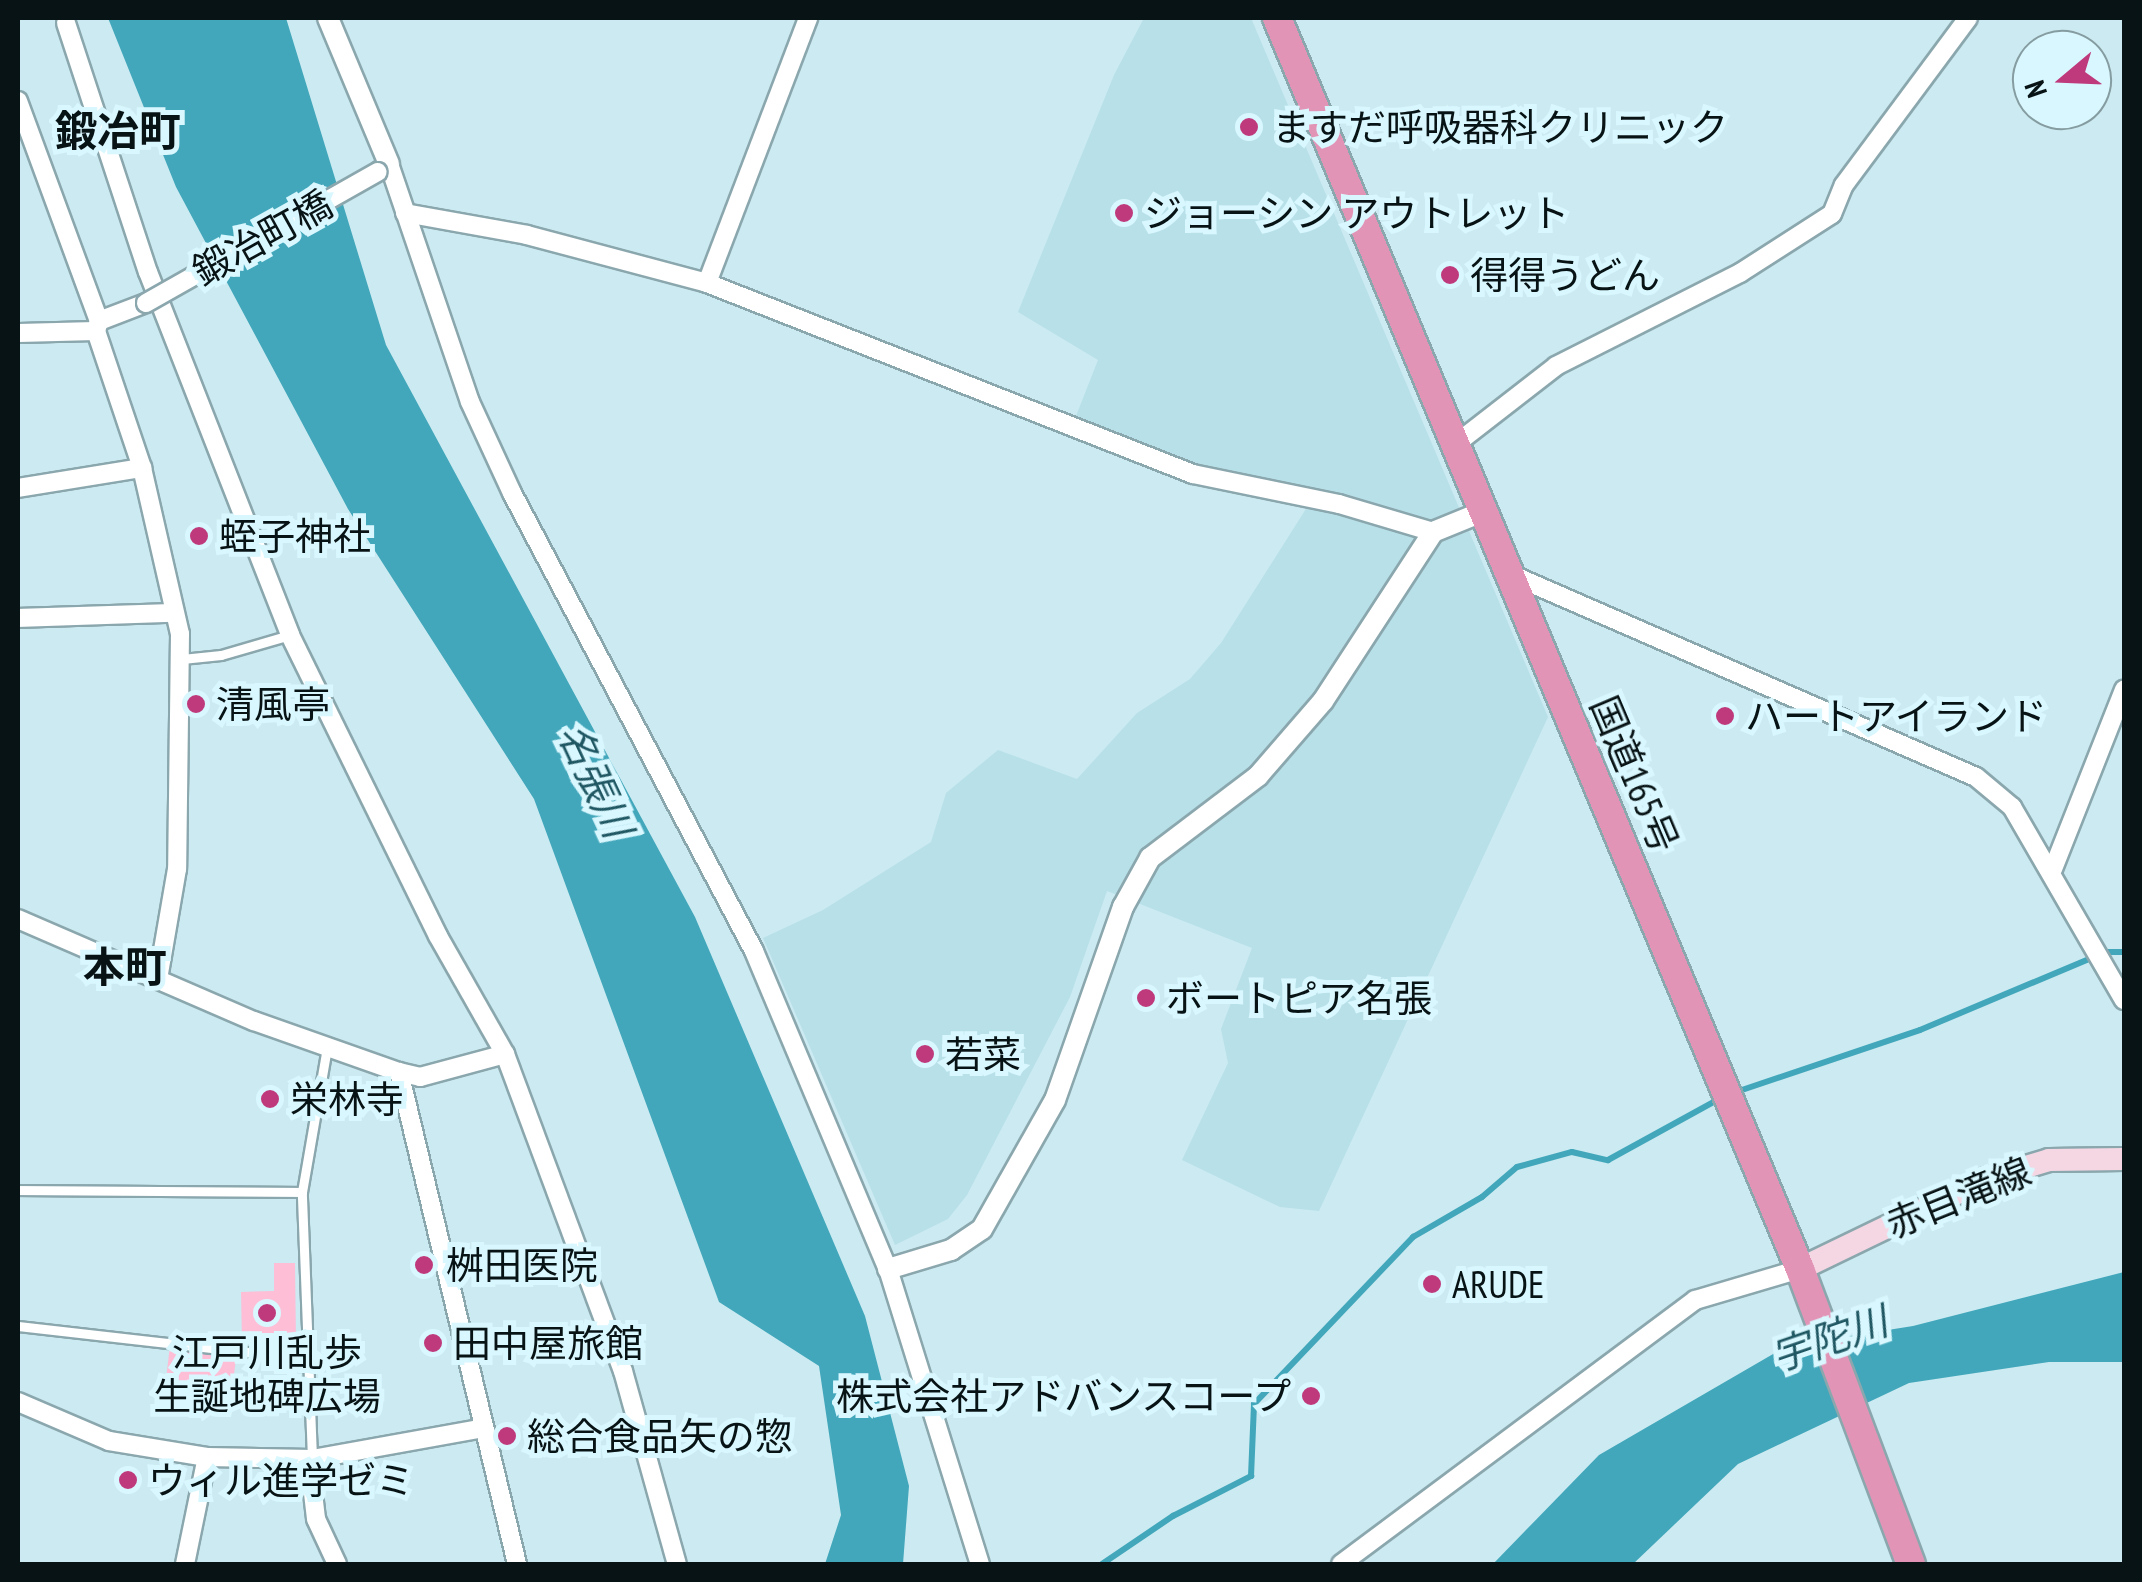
<!DOCTYPE html>
<html>
<head>
<meta charset="utf-8">
<style>
  body { margin:0 }
  #map { position:relative; width:2142px; height:1582px; overflow:hidden; background:#cceaf1; font-family:"PT Sans Narrow","Noto Sans JP",sans-serif }
  div>[style] { position:absolute }
  .built>* { inset:0; background:#b8e0e8 }
  .green>* { inset:0; background:#fdbed6; transform-origin:0 0 }
  .water>* { inset:0; background:#42a7bb }
  .stream>* { height:6px; margin:-3px; padding:0 3px; transform-origin:3px; border-radius:3px; background:#42a7bb }
  .roads { filter:drop-shadow(2px 0 #8ba7ae) drop-shadow(-2px 0 #8ba7ae) drop-shadow(0 2px #8ba7ae) drop-shadow(0 -2px #8ba7ae) }
  .service>* { height:9px; margin:-4.5px; padding:0 4.5px; transform-origin:4.5px; border-radius:4.5px; background:#fff }
  .minor>* { height:18px; margin:-9px; padding:0 9px; transform-origin:9px; border-radius:9px; background:#fff }
  .tertiary>* { height:20px; margin:-10px; padding:0 10px; transform-origin:10px; border-radius:10px; background:#fff }
  .secondary>* { height:22px; margin:-11px; padding:0 11px; transform-origin:11px; border-radius:11px; background:#f4d7e3 }
  .trunk>* { height:28px; margin:-14px; padding:0 14px; transform-origin:14px; border-radius:14px; background:#e294b6 }
  .bridges { filter:drop-shadow(2px 0 #8ba7ae) drop-shadow(-2px 0 #8ba7ae) drop-shadow(0 2px #8ba7ae) drop-shadow(0 -2px #8ba7ae) }
  .minor-bridge>* { height:18px; margin:-9px; padding:0 9px; transform-origin:9px; border-radius:9px; background:#fff }
  .dots>* { width:28px; height:28px; translate:-50% -50%; box-sizing:border-box; border:5px solid #d9f7fe; border-radius:50% }
  span { translate:-50% -50%; white-space:nowrap; text-align:center; line-height:1.15; -webkit-text-stroke:10px #d9f7fe; paint-order:stroke }
  .poi-label { font-size:38px; color:#081315 }
  .left { translate:0 -50%; text-align:left }
  .right { translate:-100% -50%; text-align:right }
  .street-label { font-size:38px; color:#081315 }
  .water-label { font-size:40px; color:#1f5762; font-style:italic }
  .quarter-label { font-size:42px; color:#081315; font-weight:700 }
  .frame { position:absolute; inset:0; border:20px solid #081315; pointer-events:none }
  .north { position:absolute; left:2012px; top:30px; width:100px; height:100px; box-sizing:border-box; background:#d9f7fe; border:2px solid #859ca1; border-radius:50%; rotate:251deg; font-size:28px; font-weight:700; line-height:40px; text-align:center; color:#081315 }
  .north::after { content:''; display:block; margin:auto; width:35px; height:45px; background:#bf3a7c; clip-path:polygon(50% 0,100% 100%,50% 72%,0 100%) }
</style>
</head>
<body>
<div id="map">
  <div class="built">
    <i style="clip-path:polygon(1144px 18px,1251px 18px,1548px 717px,1319px 1211px,1280px 1207px,1182px 1160px,1228px 1063px,1221px 1029px,1252px 948px,1107px 891px,1070px 997px,967px 1195px,948px 1219px,895px 1245px,763px 938px,823px 910px,931px 842px,946px 793px,998px 750px,1077px 779px,1137px 713px,1190px 679px,1221px 643px,1316px 493px,1194px 466px,1074px 421px,1098px 360px,1018px 312px,1114px 75px)"></i>
  </div>
  <div class="green">
    <i style="clip-path:polygon(274px 1263px,295px 1263px,296px 1341px,242px 1342px,241px 1292px,274px 1291px)"></i>
    <i style="left:170px;top:1346px;width:67px;height:47px;rotate:7deg"></i>
  </div>
  <div class="water">
    <i style="clip-path:polygon(108px 18px,286px 18px,386px 345px,695px 917px,865px 1316px,909px 1486px,903px 1564px,825px 1564px,841px 1515px,819px 1366px,719px 1302px,534px 799px,348px 509px,176px 187px)"></i>
    <i style="clip-path:polygon(2124px 1272px,2124px 1362px,2049px 1362px,1909px 1383px,1738px 1464px,1633px 1564px,1493px 1564px,1599px 1455px,1787px 1346px,1913px 1326px)"></i>
  </div>
  <div class="stream">
    <i style="left:2107px;top:952px;width:17px"></i>
    <i style="left:1733px;top:1093px;width:197px;rotate:-18.6deg"></i>
    <i style="left:1920px;top:1030px;width:186px;rotate:-22.8deg"></i>
    <i style="left:1102px;top:1564px;width:86px;rotate:-34.1deg"></i>
    <i style="left:1173px;top:1516px;width:88px;rotate:-27.1deg"></i>
    <i style="left:1251px;top:1476px;width:72px;rotate:-87.6deg"></i>
    <i style="left:1254px;top:1404px;width:231px;rotate:-46.4deg"></i>
    <i style="left:1413px;top:1237px;width:80px;rotate:-30.1deg"></i>
    <i style="left:1482px;top:1197px;width:46px;rotate:-40.6deg"></i>
    <i style="left:1517px;top:1167px;width:57px;rotate:-15.3deg"></i>
    <i style="left:1572px;top:1152px;width:37px;rotate:13deg"></i>
    <i style="left:1608px;top:1160px;width:129px;rotate:-28.8deg"></i>
  </div>
  <div class="roads">
    <div class="service">
      <i style="left:182px;top:659px;width:39px;rotate:-6deg"></i>
      <i style="left:221px;top:655px;width:72px;rotate:-16.2deg"></i>
      <i style="left:18px;top:1190px;width:284px;rotate:0.4deg"></i>
      <i style="left:18px;top:1326px;width:230px;rotate:6.5deg"></i>
      <i style="left:247px;top:1352px;width:61px;rotate:-0.9deg"></i>
      <i style="left:312px;top:1458px;width:266px;rotate:-92.2deg"></i>
      <i style="left:302px;top:1192px;width:146px;rotate:-80.2deg"></i>
    </div>
    <div class="minor">
      <i style="left:66px;top:23px;width:262px;rotate:71.8deg"></i>
      <i style="left:148px;top:272px;width:390px;rotate:68.6deg"></i>
      <i style="left:290px;top:635px;width:335px;rotate:63.8deg"></i>
      <i style="left:438px;top:936px;width:136px;rotate:60.4deg"></i>
      <i style="left:18px;top:101px;width:234px;rotate:69.8deg"></i>
      <i style="left:99px;top:321px;width:10px;rotate:107deg"></i>
      <i style="left:96px;top:331px;width:145px;rotate:71.4deg"></i>
      <i style="left:142px;top:468px;width:170px;rotate:77.1deg"></i>
      <i style="left:180px;top:634px;width:235px;rotate:90.7deg"></i>
      <i style="left:177px;top:869px;width:112px;rotate:99.8deg"></i>
      <i style="left:379px;top:171px;width:12px;rotate:-35deg"></i>
      <i style="left:389px;top:164px;width:251px;rotate:71.2deg"></i>
      <i style="left:470px;top:402px;width:100px;rotate:65.2deg"></i>
      <i style="left:512px;top:493px;width:518px;rotate:62.15deg"></i>
      <i style="left:754px;top:951px;width:345px;rotate:67.2deg"></i>
      <i style="left:888px;top:1269px;width:309px;rotate:72.7deg"></i>
      <i style="left:405px;top:213px;width:124px;rotate:10.2deg"></i>
      <i style="left:527px;top:235px;width:186px;rotate:14.9deg"></i>
      <i style="left:707px;top:283px;width:522px;rotate:21.46deg"></i>
      <i style="left:1193px;top:474px;width:149px;rotate:11.6deg"></i>
      <i style="left:1339px;top:504px;width:98px;rotate:16.6deg"></i>
      <i style="left:707px;top:283px;width:284px;rotate:-69.1deg"></i>
      <i style="left:99px;top:321px;width:50px;rotate:-21deg"></i>
      <i style="left:18px;top:333px;width:78px;rotate:-1.5deg"></i>
      <i style="left:1453px;top:446px;width:130px;rotate:-37.8deg"></i>
      <i style="left:1556px;top:366px;width:206px;rotate:-26.8deg"></i>
      <i style="left:1740px;top:273px;width:109px;rotate:-32.7deg"></i>
      <i style="left:1832px;top:214px;width:31px;rotate:-68deg"></i>
      <i style="left:1844px;top:185px;width:208px;rotate:-53.4deg"></i>
      <i style="left:18px;top:488px;width:126px;rotate:-9.2deg"></i>
      <i style="left:1510px;top:574px;width:508px;rotate:23.54deg"></i>
      <i style="left:1976px;top:777px;width:47px;rotate:39.8deg"></i>
      <i style="left:2012px;top:807px;width:223px;rotate:59.9deg"></i>
      <i style="left:18px;top:618px;width:153px;rotate:-1.9deg"></i>
      <i style="left:2053px;top:869px;width:193px;rotate:-68.4deg"></i>
      <i style="left:18px;top:919px;width:257px;rotate:23.4deg"></i>
      <i style="left:254px;top:1021px;width:154px;rotate:19.4deg"></i>
      <i style="left:399px;top:1072px;width:22px;rotate:13deg"></i>
      <i style="left:420px;top:1077px;width:88px;rotate:-15.1deg"></i>
      <i style="left:505px;top:1054px;width:338px;rotate:69.6deg"></i>
      <i style="left:623px;top:1371px;width:200px;rotate:74.4deg"></i>
      <i style="left:399px;top:1072px;width:506px;rotate:76.51deg"></i>
      <i style="left:18px;top:1402px;width:99px;rotate:23.2deg"></i>
      <i style="left:109px;top:1441px;width:99px;rotate:9.3deg"></i>
      <i style="left:207px;top:1457px;width:105px;rotate:1.1deg"></i>
      <i style="left:312px;top:1459px;width:175px;rotate:-10.2deg"></i>
      <i style="left:309px;top:1459px;width:60px;rotate:83.3deg"></i>
      <i style="left:316px;top:1519px;width:50px;rotate:65deg"></i>
      <i style="left:185px;top:1564px;width:109px;rotate:-78.4deg"></i>
      <i style="left:1341px;top:1564px;width:442px;rotate:-36.7deg"></i>
      <i style="left:1695px;top:1300px;width:109px;rotate:-16.4deg"></i>
    </div>
    <div class="tertiary">
      <i style="left:328px;top:18px;width:158px;rotate:67.3deg"></i>
      <i style="left:888px;top:1269px;width:66px;rotate:-16.8deg"></i>
      <i style="left:951px;top:1250px;width:37px;rotate:-34deg"></i>
      <i style="left:982px;top:1229px;width:148px;rotate:-60.5deg"></i>
      <i style="left:1055px;top:1100px;width:205px;rotate:-70.6deg"></i>
      <i style="left:1123px;top:907px;width:56px;rotate:-61.1deg"></i>
      <i style="left:1150px;top:858px;width:136px;rotate:-37.2deg"></i>
      <i style="left:1258px;top:776px;width:99px;rotate:-49.1deg"></i>
      <i style="left:1323px;top:701px;width:202px;rotate:-56.9deg"></i>
      <i style="left:1433px;top:532px;width:53px;rotate:-22.2deg"></i>
    </div>
    <div class="secondary">
      <i style="left:1800px;top:1269px;width:207px;rotate:-25.8deg"></i>
      <i style="left:1986px;top:1179px;width:66px;rotate:-16.8deg"></i>
      <i style="left:2049px;top:1160px;width:75px;rotate:-0.8deg"></i>
    </div>
    <div class="trunk">
      <i style="left:1277px;top:18px;width:1356px;rotate:67.31deg"></i>
      <i style="left:1800px;top:1269px;width:315px;rotate:69.4deg"></i>
    </div>
  </div>
  <div class="bridges">
    <div class="minor-bridge">
      <i style="left:146px;top:303px;width:266px;rotate:-29.5deg"></i>
    </div>
  </div>
  <div class="dots">
    <i style="left:1249px;top:127px;background:#bf3a7c"></i>
    <i style="left:1124px;top:213px;background:#bf3a7c"></i>
    <i style="left:1450px;top:275px;background:#bf3a7c"></i>
    <i style="left:199px;top:536px;background:#bf3a7c"></i>
    <i style="left:196px;top:704px;background:#bf3a7c"></i>
    <i style="left:1725px;top:716px;background:#bf3a7c"></i>
    <i style="left:1146px;top:998px;background:#bf3a7c"></i>
    <i style="left:925px;top:1054px;background:#bf3a7c"></i>
    <i style="left:270px;top:1099px;background:#bf3a7c"></i>
    <i style="left:424px;top:1265px;background:#bf3a7c"></i>
    <i style="left:1432px;top:1284px;background:#bf3a7c"></i>
    <i style="left:267px;top:1313px;background:#bf3a7c"></i>
    <i style="left:433px;top:1343px;background:#bf3a7c"></i>
    <i style="left:1311px;top:1396px;background:#bf3a7c"></i>
    <i style="left:507px;top:1436px;background:#bf3a7c"></i>
    <i style="left:128px;top:1480px;background:#bf3a7c"></i>
  </div>
  <div class="poi-label">
    <span class="left" style="left:1272px;top:127px">ますだ呼吸器科クリニック</span>
    <span class="left" style="left:1144px;top:213px">ジョーシン アウトレット</span>
    <span class="left" style="left:1470px;top:275px">得得うどん</span>
    <span class="left" style="left:219px;top:536px">蛭子神社</span>
    <span class="left" style="left:216px;top:704px">清風亭</span>
    <span class="left" style="left:1745px;top:716px">ハートアイランド</span>
    <span class="left" style="left:1166px;top:998px">ボートピア名張</span>
    <span class="left" style="left:945px;top:1054px">若菜</span>
    <span class="left" style="left:290px;top:1099px">栄林寺</span>
    <span class="left" style="left:446px;top:1265px">桝田医院</span>
    <span class="left" style="left:1452px;top:1284px">ARUDE</span>
    <span class="left" style="left:453px;top:1343px">田中屋旅館</span>
    <span style="left:267px;top:1374px">江戸川乱歩<br>生誕地碑広場</span>
    <span class="right" style="left:1291px;top:1396px">株式会社アドバンスコープ</span>
    <span class="left" style="left:527px;top:1436px">総合食品矢の惣</span>
    <span class="left" style="left:148px;top:1480px">ウィル進学ゼミ</span>
  </div>
  <div class="street-label">
    <span style="left:262px;top:237px;rotate:-29deg">鍛冶町橋</span>
    <span style="left:1635px;top:774px;rotate:67deg">国道165号</span>
    <span style="left:1958px;top:1197px;rotate:-22deg">赤目滝線</span>
  </div>
  <div class="water-label">
    <span style="left:596px;top:780px;rotate:65deg">名張川</span>
    <span style="left:1829px;top:1338px;rotate:-19deg">宇陀川</span>
  </div>
  <div class="quarter-label">
    <span style="left:118px;top:131px">鍛冶町</span>
    <span style="left:125px;top:967px">本町</span>
  </div>
  <div class="frame"></div>
  <div class="north">N</div>
</div>
</body>
</html>
